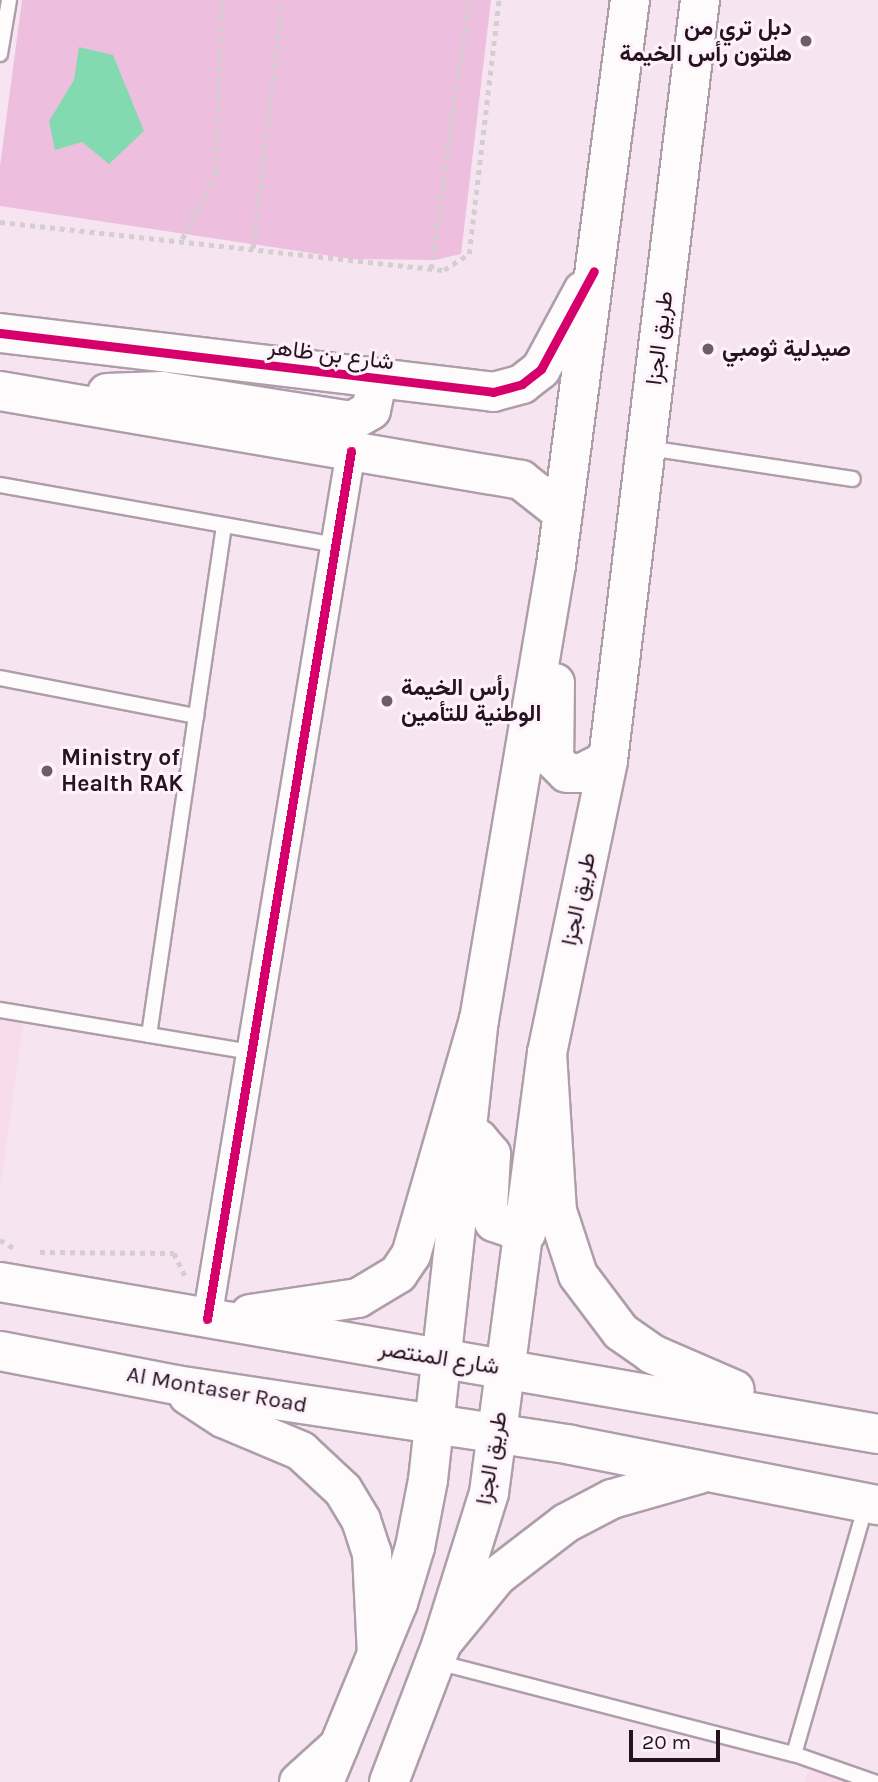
<!DOCTYPE html>
<html>
<head>
<meta charset="utf-8">
<style>
  body { margin:0 }
  #map { position:relative; width:878px; height:1782px; overflow:hidden; background:#f6e5f0; font-family:Karla,Vazirmatn,sans-serif }
  div>[style] { position:absolute }
  .built>* { inset:0; background:#f8dcee }
  .green>* { inset:0; background:#eebedf }
  .water>* { inset:0; background:#84dab0 }
  .path>* { height:4.5px; margin-top:-2.25px; transform-origin:0; background:repeating-linear-gradient(90deg,#d4ced1 0 5px,transparent 0 10px) }
  .roads { filter:drop-shadow(2px 0 #ae9ea9) drop-shadow(-2px 0 #ae9ea9) drop-shadow(0 2px #ae9ea9) drop-shadow(0 -2px #ae9ea9) }
  .lane>* { height:14px; margin:-7px; padding:0 7px; transform-origin:7px; border-radius:7px; background:#fefbfd }
  .street>* { height:28px; margin:-14px; padding:0 14px; transform-origin:14px; border-radius:14px; background:#fefbfd }
  .secondary>* { height:38px; margin:-19px; padding:0 19px; transform-origin:19px; border-radius:19px; background:#fefbfd }
  .primary>* { height:38px; margin:-19px; padding:0 19px; transform-origin:19px; border-radius:19px; background:#fefbfd }
  .highway>* { height:38px; margin:-19px; padding:0 19px; transform-origin:19px; border-radius:19px; background:#fefbfd }
  .cycleway>* { height:9px; margin:-4.5px; padding:0 4.5px; transform-origin:4.5px; border-radius:4.5px; background:#d6006c }
  .dots>* { width:19px; height:19px; translate:-50% -50%; box-sizing:border-box; border:4px solid #fdf2f9; border-radius:50% }
  span { translate:-50% -50%; white-space:nowrap; text-align:center; line-height:1.15; -webkit-text-stroke:6px #fdf2f9; paint-order:stroke }
  .poi-label { font-size:23px; color:#261320; font-weight:700 }
  .right { translate:-100% -50%; text-align:right }
  .left { translate:0 -50%; text-align:left }
  .street-label { font-size:23px; color:#261320 }
  .scale { position:absolute; left:629px; top:1730px; width:91px; height:32px; box-sizing:border-box; border:4px solid #261320; border-top:0; padding-left:9px; font-size:21px; line-height:24px; white-space:nowrap; color:#261320; -webkit-text-stroke:5px #fdf2f9; paint-order:stroke }
</style>
</head>
<body>
<div id="map">
  <div class="built">
    <i style="clip-path:polygon(0 1000px,26px 1005px,1px 1183px,0 1182px)"></i>
    <i style="clip-path:polygon(812px 1762px,870px 1782px,804px 1782px)"></i>
  </div>
  <div class="green">
    <i style="clip-path:polygon(22px 0,491px 0,461px 254px,435px 260px,351px 259px,0 206px,0 166px)"></i>
  </div>
  <div class="water">
    <i style="clip-path:polygon(79px 47px,113px 55px,144px 131px,109px 164px,82px 142px,55px 150px,49px 121px,74px 80px)"></i>
  </div>
  <div class="path">
    <i style="left:0;top:222px;width:447px;rotate:6.2deg"></i>
    <i style="left:444px;top:270px;width:30px;rotate:-33deg"></i>
    <i style="left:469px;top:254px;width:256px;rotate:-83.3deg"></i>
    <i style="left:182px;top:239px;width:75px;rotate:-63.1deg"></i>
    <i style="left:216px;top:172px;width:172px;rotate:-88.3deg"></i>
    <i style="left:253px;top:248px;width:250px;rotate:-83.3deg"></i>
    <i style="left:431px;top:269px;width:272px;rotate:-82deg"></i>
    <i style="left:0;top:1240px;width:16px;rotate:30deg"></i>
    <i style="left:40px;top:1252px;width:134px;rotate:0.4deg"></i>
    <i style="left:174px;top:1253px;width:25px;rotate:64deg"></i>
  </div>
  <div class="roads">
    <div class="lane">
      <i style="left:0;top:54px;width:55px;rotate:-80.5deg"></i>
      <i style="left:648px;top:448px;width:207px;rotate:8.6deg"></i>
      <i style="left:0;top:485px;width:341px;rotate:10.1deg"></i>
      <i style="left:0;top:678px;width:200px;rotate:11deg"></i>
      <i style="left:0;top:1010px;width:254px;rotate:9.5deg"></i>
      <i style="left:149px;top:1035px;width:514px;rotate:-81.62deg"></i>
      <i style="left:437px;top:1662px;width:369px;rotate:14.5deg"></i>
      <i style="left:794px;top:1754px;width:85px;rotate:19.3deg"></i>
      <i style="left:794px;top:1754px;width:260px;rotate:-73.9deg"></i>
    </div>
    <div class="street">
      <i style="left:207px;top:1319px;width:880px;rotate:-80.58deg"></i>
    </div>
    <div class="secondary">
      <i style="left:0;top:333px;width:497px;rotate:6.8deg"></i>
      <i style="left:493px;top:392px;width:30px;rotate:-15deg"></i>
      <i style="left:522px;top:384px;width:24px;rotate:-38deg"></i>
      <i style="left:541px;top:369px;width:89px;rotate:-61.7deg"></i>
      <i style="left:0;top:391px;width:529px;rotate:9.69deg"></i>
      <i style="left:521px;top:480px;width:53px;rotate:38.2deg"></i>
      <i style="left:107px;top:393px;width:55px;rotate:-2.1deg"></i>
      <i style="left:162px;top:391px;width:192px;rotate:9deg"></i>
      <i style="left:352px;top:421px;width:22px;rotate:-30deg"></i>
      <i style="left:371px;top:410px;width:30px;rotate:-78deg"></i>
      <i style="left:555px;top:683px;width:77px;rotate:90.7deg"></i>
      <i style="left:554px;top:760px;width:18px;rotate:45deg"></i>
      <i style="left:567px;top:773px;width:15px"></i>
      <i style="left:582px;top:773px;width:29px;rotate:-27deg"></i>
      <i style="left:465px;top:1135px;width:14px;rotate:17deg"></i>
      <i style="left:478px;top:1139px;width:20px;rotate:49deg"></i>
      <i style="left:491px;top:1154px;width:54px;rotate:93.2deg"></i>
      <i style="left:488px;top:1208px;width:15px;rotate:67deg"></i>
      <i style="left:494px;top:1222px;width:34px;rotate:19deg"></i>
      <i style="left:327px;top:1775px;width:186px;rotate:-67.6deg"></i>
      <i style="left:398px;top:1603px;width:59px;rotate:-73.1deg"></i>
      <i style="left:415px;top:1547px;width:68px;rotate:-79deg"></i>
      <i style="left:428px;top:1480px;width:463px;rotate:-83.7deg"></i>
      <i style="left:479px;top:1020px;width:461px;rotate:-80.4deg"></i>
      <i style="left:556px;top:565px;width:570px;rotate:-82.54deg"></i>
      <i style="left:389px;top:1782px;width:149px;rotate:-69.1deg"></i>
      <i style="left:442px;top:1643px;width:157px;rotate:-72.6deg"></i>
      <i style="left:489px;top:1493px;width:444px;rotate:-82.5deg"></i>
      <i style="left:547px;top:1053px;width:299px;rotate:-78.2deg"></i>
      <i style="left:608px;top:760px;width:766px;rotate:-83.1deg"></i>
    </div>
    <div class="primary">
      <i style="left:547px;top:1053px;width:158px;rotate:86.4deg"></i>
      <i style="left:557px;top:1211px;width:67px;rotate:71.8deg"></i>
      <i style="left:578px;top:1275px;width:71px;rotate:53deg"></i>
      <i style="left:621px;top:1332px;width:38px;rotate:35deg"></i>
      <i style="left:652px;top:1354px;width:90px;rotate:23.4deg"></i>
      <i style="left:0;top:1282px;width:891px;rotate:9.82deg"></i>
      <i style="left:250px;top:1314px;width:109px;rotate:-8.4deg"></i>
      <i style="left:358px;top:1298px;width:47px;rotate:-31deg"></i>
      <i style="left:398px;top:1274px;width:23px;rotate:-56deg"></i>
      <i style="left:411px;top:1255px;width:245px;rotate:-73.9deg"></i>
      <i style="left:0;top:1351px;width:179px;rotate:10.9deg"></i>
      <i style="left:176px;top:1385px;width:400px;rotate:8.6deg"></i>
      <i style="left:571px;top:1445px;width:313px;rotate:11.1deg"></i>
      <i style="left:188px;top:1395px;width:42px;rotate:33.3deg"></i>
      <i style="left:223px;top:1418px;width:85px;rotate:22.9deg"></i>
      <i style="left:301px;top:1451px;width:57px;rotate:42.9deg"></i>
      <i style="left:343px;top:1490px;width:35px;rotate:59deg"></i>
      <i style="left:361px;top:1520px;width:35px;rotate:72deg"></i>
      <i style="left:372px;top:1553px;width:101px;rotate:87.2deg"></i>
      <i style="left:442px;top:1643px;width:87px;rotate:-50.6deg"></i>
      <i style="left:497px;top:1576px;width:87px;rotate:-37.5deg"></i>
      <i style="left:566px;top:1523px;width:52px;rotate:-27.6deg"></i>
      <i style="left:612px;top:1499px;width:91px;rotate:-16deg"></i>
    </div>
    <div class="highway">
      <i style="left:299px;top:1782px;width:54px;rotate:-42deg"></i>
    </div>
  </div>
  <div class="cycleway">
    <i style="left:0;top:333px;width:497px;rotate:6.8deg"></i>
    <i style="left:493px;top:392px;width:30px;rotate:-15deg"></i>
    <i style="left:522px;top:384px;width:24px;rotate:-38deg"></i>
    <i style="left:541px;top:369px;width:111px;rotate:-61.6deg"></i>
    <i style="left:207px;top:1319px;width:880px;rotate:-80.58deg"></i>
  </div>
  <div class="dots">
    <i style="left:806px;top:41px;background:#6f5c69"></i>
    <i style="left:708px;top:349px;background:#6f5c69"></i>
    <i style="left:387px;top:701px;background:#6f5c69"></i>
    <i style="left:47px;top:771px;background:#6f5c69"></i>
  </div>
  <div class="poi-label">
    <span class="right" style="left:792px;top:41px">دبل تري من<br>هلتون رأس الخيمة</span>
    <span class="left" style="left:722px;top:349px">صيدلية ثومبي</span>
    <span class="left" style="left:401px;top:701px">رأس الخيمة<br>الوطنية للتأمين</span>
    <span class="left" style="left:61px;top:771px">Ministry of<br>Health RAK</span>
  </div>
  <div class="street-label">
    <span style="left:660px;top:338px;rotate:-83deg">طريق الجزا</span>
    <span style="left:331px;top:355px;rotate:7deg">شارع بن ظاهر</span>
    <span style="left:579px;top:899px;rotate:-78deg">طريق الجزا</span>
    <span style="left:439px;top:1358px;rotate:9deg">شارع المنتصر</span>
    <span style="left:217px;top:1390px;rotate:10deg">Al Montaser Road</span>
    <span style="left:492px;top:1458px;rotate:-80deg">طريق الجزا</span>
  </div>
  <div class="scale">20 m</div>
</div>
</body>
</html>
